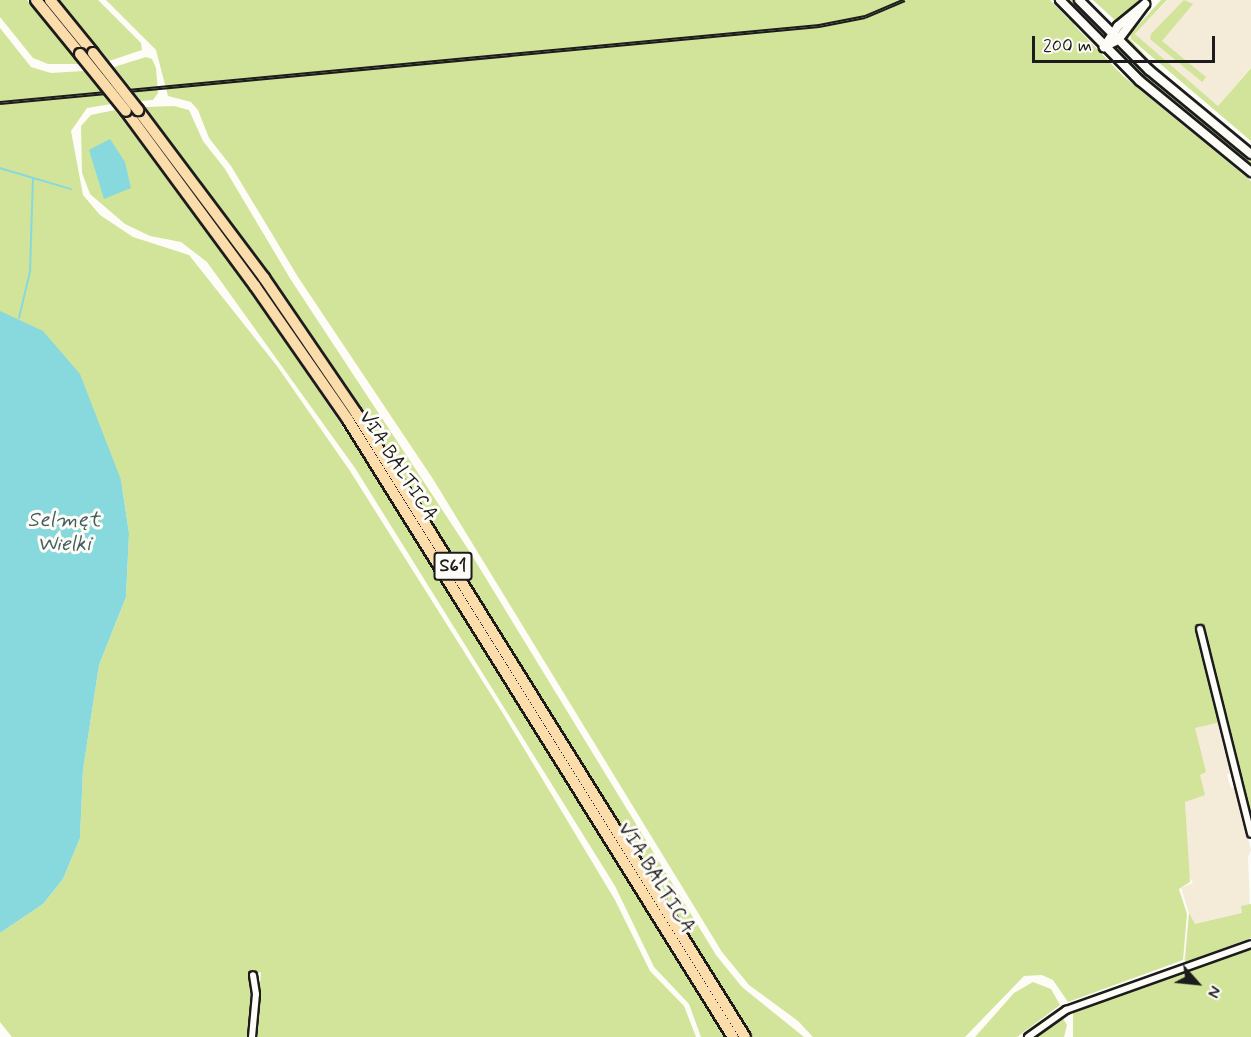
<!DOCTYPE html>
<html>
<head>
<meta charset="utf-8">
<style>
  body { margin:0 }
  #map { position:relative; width:1251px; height:1037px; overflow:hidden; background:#fdfcf7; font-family:Mynerve,sans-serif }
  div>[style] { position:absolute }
  .built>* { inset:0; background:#f4ebd9 }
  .green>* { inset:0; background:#d1e499; transform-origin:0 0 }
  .water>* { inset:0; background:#88d9dd }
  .stream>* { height:1.5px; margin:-0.75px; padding:0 0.75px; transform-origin:0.75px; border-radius:0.75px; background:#88d9dd }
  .roads { filter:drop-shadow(2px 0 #1c1c1c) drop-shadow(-2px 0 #1c1c1c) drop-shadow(0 2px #1c1c1c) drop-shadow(0 -2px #1c1c1c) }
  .minor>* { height:6px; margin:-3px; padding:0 3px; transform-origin:3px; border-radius:3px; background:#fdfcf7 }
  .tertiary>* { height:8px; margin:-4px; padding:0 4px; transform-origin:4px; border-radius:4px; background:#fdfcf7 }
  .secondary>* { height:8px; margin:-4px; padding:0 4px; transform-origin:4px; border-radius:4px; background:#fdfcf7 }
  .motorway>* { height:10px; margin:-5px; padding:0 5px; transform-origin:5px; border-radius:5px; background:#fbddab }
  .rail>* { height:4px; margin-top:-2px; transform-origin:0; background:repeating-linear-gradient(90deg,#fdfcf7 0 4.5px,#1c1c1c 0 9px); box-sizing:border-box; border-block:2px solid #1c1c1c }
  .bridges { filter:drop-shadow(2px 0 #1c1c1c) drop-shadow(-2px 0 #1c1c1c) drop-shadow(0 2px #1c1c1c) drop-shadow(0 -2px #1c1c1c) }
  .motorway-bridge>* { height:10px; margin:-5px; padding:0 5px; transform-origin:5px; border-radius:5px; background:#fbddab }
  span { translate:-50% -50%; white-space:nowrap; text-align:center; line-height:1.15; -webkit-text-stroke:6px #fdfcf7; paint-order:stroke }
  .shield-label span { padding:2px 4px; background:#fdfcf7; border:2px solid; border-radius:4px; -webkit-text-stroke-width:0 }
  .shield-label { font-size:18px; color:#1c1c1c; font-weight:700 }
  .street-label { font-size:20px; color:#1c1c1c }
  .water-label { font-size:21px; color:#425e60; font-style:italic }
  .north { position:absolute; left:1167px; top:953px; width:60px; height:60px; -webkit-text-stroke:4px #fdfcf7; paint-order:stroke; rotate:117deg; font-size:16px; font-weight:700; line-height:24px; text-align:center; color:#1c1c1c }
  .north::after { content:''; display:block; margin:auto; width:21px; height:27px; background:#1c1c1c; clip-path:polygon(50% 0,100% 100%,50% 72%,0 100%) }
  .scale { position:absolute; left:1032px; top:36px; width:183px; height:27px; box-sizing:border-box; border:3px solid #1c1c1c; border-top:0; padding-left:8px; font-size:18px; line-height:21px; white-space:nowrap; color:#1c1c1c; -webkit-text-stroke:4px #fdfcf7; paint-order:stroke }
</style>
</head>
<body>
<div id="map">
  <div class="built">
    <i style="clip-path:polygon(1168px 0,1251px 0,1251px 67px,1218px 106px,1135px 34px)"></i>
    <i style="clip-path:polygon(1217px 716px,1231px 771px,1227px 775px,1231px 788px,1235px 787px,1251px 850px,1248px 857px,1251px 937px,1184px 961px,1189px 913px,1181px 888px,1193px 883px,1187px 873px,1185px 802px,1160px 743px)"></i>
  </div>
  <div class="green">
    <i style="clip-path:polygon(0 0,27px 0,79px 64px,48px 64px,33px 58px,0 17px)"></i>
    <i style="clip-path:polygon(59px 0,98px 0,141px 43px,142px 50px,109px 61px)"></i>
    <i style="clip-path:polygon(106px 0,1050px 0,1123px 76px,1251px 181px,1251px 824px,1202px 627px,1197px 629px,1221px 722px,1195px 728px,1206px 772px,1200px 775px,1205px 795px,1185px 802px,1190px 882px,1179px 889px,1187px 914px,1183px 960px,1068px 1002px,1053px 980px,1042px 975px,1024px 976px,965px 1037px,813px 1037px,798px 1021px,749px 985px,722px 952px,433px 479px,298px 277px,231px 166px,209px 138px,198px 110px,191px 102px,168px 96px,156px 50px)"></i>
    <i style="left:1069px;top:0;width:5px;height:38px"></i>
    <i style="clip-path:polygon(1093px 0,1139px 0,1117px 22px)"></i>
    <i style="clip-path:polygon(1161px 0,1167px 0,1135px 34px,1218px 106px,1251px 68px,1251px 141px,1131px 39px,1130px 34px)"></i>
    <i style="clip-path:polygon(1184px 0,1193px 4px,1162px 41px,1206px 77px,1202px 82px,1150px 39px,1151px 34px)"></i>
    <i style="clip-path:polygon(0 28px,31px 67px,51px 73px,84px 71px,111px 104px,87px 108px,71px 131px,83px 195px,100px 215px,133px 237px,189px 255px,277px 366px,350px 471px,502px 712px,615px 900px,650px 971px,684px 1006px,696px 1037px,256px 1037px,261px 972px,251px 975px,250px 1037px,12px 1037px,0 1022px,0 933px,43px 904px,63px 879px,80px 838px,83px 770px,99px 665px,126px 597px,129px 533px,121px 480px,0 427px)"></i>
    <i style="clip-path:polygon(1127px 36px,1153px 64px,1251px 148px,1152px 66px,1130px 45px)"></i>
    <i style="clip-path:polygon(1119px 47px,1251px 159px,1251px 167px,1144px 79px,1120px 57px,1116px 50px)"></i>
    <i style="clip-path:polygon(146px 57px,152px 59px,156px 68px,158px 93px,153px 100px,141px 101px,114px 67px)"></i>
    <i style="clip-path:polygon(174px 106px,189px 110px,203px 141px,225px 169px,291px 280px,468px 549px,716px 955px,742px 987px,804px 1037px,753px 1037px,354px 397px,145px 107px)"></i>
    <i style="clip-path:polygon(115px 110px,249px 288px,378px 479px,724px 1037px,701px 1037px,689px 1004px,654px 967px,615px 886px,355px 468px,207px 262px,181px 242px,150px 236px,125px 224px,90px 194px,82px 173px,81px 126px,91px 115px)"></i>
    <i style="clip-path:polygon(1251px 904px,1251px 938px,1185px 962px,1189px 913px,1195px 924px,1242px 913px,1241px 906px)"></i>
    <i style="clip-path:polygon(1251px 948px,1251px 1037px,1073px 1037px,1073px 1011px)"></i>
    <i style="clip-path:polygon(1033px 982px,1051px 989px,1060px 1005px,1017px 1037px,975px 1037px,1014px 993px)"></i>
    <i style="clip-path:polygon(1062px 1017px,1067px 1025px,1064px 1037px,1033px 1037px)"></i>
  </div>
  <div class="water">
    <i style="clip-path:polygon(110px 139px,125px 162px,131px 188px,104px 199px,89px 150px)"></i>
    <i style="clip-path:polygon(0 311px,43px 331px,80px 374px,121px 480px,129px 533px,126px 597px,99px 665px,83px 770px,80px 838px,63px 879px,43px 904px,0 933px)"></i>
  </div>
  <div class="stream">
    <i style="left:0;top:168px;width:74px;rotate:16.5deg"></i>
    <i style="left:19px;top:318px;width:47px;rotate:-76.6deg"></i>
    <i style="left:30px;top:272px;width:93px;rotate:-88.2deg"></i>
  </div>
  <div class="roads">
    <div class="minor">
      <i style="left:1200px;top:629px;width:211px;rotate:76deg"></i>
      <i style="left:252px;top:1037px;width:43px;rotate:-84.7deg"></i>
      <i style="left:256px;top:994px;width:19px;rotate:-99deg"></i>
      <i style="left:1028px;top:1037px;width:47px;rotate:-35.4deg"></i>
      <i style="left:1066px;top:1010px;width:196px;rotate:-19.6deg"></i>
    </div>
    <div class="tertiary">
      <i style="left:1145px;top:4px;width:45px;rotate:126.9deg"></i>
      <i style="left:1118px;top:40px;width:16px;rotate:153deg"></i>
      <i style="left:1104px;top:47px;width:25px;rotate:-56deg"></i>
      <i style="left:1118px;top:26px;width:35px;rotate:-39deg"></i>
    </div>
    <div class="secondary">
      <i style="left:1060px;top:0;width:114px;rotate:45.4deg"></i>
      <i style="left:1140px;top:81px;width:144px;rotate:39.3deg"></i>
      <i style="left:1079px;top:0;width:99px;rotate:45deg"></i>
      <i style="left:1149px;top:70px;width:132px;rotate:39.5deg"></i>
    </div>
    <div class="motorway">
      <i style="left:36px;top:0;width:70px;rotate:50.8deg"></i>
      <i style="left:50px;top:0;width:68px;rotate:50.9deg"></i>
      <i style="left:138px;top:110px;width:210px;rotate:53.1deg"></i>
      <i style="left:264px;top:278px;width:163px;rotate:55.7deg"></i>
      <i style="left:356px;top:413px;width:735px;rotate:58.06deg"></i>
      <i style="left:126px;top:111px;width:217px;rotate:53.6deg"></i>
      <i style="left:255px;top:286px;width:163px;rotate:55.2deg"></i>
      <i style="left:348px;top:420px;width:727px;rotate:58.04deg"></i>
    </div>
  </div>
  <div class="rail">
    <i style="left:0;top:103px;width:823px;rotate:-5.37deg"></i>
    <i style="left:819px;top:26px;width:47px;rotate:-11.1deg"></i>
    <i style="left:865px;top:17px;width:43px;rotate:-23deg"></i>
  </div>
  <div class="bridges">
    <div class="motorway-bridge">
      <i style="left:93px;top:53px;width:73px;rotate:51.7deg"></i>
      <i style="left:80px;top:54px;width:73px;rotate:51.1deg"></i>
    </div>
  </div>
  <div class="shield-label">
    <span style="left:453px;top:566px">S61</span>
  </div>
  <div class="street-label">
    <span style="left:398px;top:466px;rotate:57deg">VIA BALTICA</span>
    <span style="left:656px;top:878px;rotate:58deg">VIA BALTICA</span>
  </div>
  <div class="water-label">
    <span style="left:64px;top:532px">Selmęt<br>Wielki</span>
  </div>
  <div class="north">N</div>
  <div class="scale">200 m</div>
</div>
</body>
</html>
